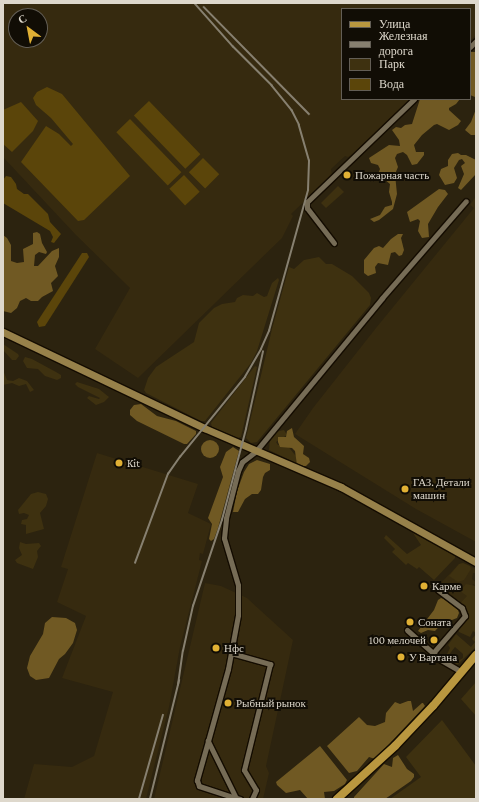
<!DOCTYPE html>
<html>
<head>
<meta charset="utf-8">
<style>
  body { margin:0 }
  #map { position:relative; width:479px; height:802px; overflow:hidden; background:#2c230f; font-family:"Crimson Pro",serif }
  div>[style] { position:absolute }
  .built>* { inset:0; background:#362a0f }
  .green>* { inset:0; background:#3e3110 }
  .forest>* { inset:0; background:#705923 }
  .round { border-radius:50% }
  .water>* { inset:0; background:#5b450a; transform-origin:0 0 }
  .roads { filter:drop-shadow(1px 0 #140c00) drop-shadow(-1px 0 #140c00) drop-shadow(0 1px #140c00) drop-shadow(0 -1px #140c00) }
  .street>* { height:5px; margin:-2.5px; padding:0 2.5px; transform-origin:2.5px; border-radius:2.5px; background:#766c56 }
  .secondary>* { height:7px; margin:-3.5px; padding:0 3.5px; transform-origin:3.5px; border-radius:3.5px; background:#97814a }
  .primary>* { height:8px; margin:-4px; padding:0 4px; transform-origin:4px; border-radius:4px; background:#b9973f }
  .rail>* { height:1.5px; margin:-0.75px; padding:0 0.75px; transform-origin:0.75px; border-radius:0.75px; background:#878070 }
  .dots>* { width:11px; height:11px; translate:-50% -50%; box-sizing:border-box; border:2px solid #110d05; border-radius:50% }
  span { translate:-50% -50%; white-space:nowrap; text-align:center; line-height:1.15; -webkit-text-stroke:4px #110d05; paint-order:stroke }
  .poi-label { font-size:11px; color:#ded8cc }
  .left { translate:0 -50%; text-align:left }
  .right { translate:-100% -50%; text-align:right }
  .frame { position:absolute; inset:0; border:4px solid #ded8cc; pointer-events:none }
  .legend { position:absolute; left:341px; top:8px; width:130px; height:92px; box-sizing:border-box; background:#110d05; border:1px solid #635e55; margin:0; padding:5px 7px; list-style:none; font-size:12px; color:#ded8cc }
  .legend li { display:flex; align-items:center; gap:8px; height:20px }
  .legend b { width:20px; border:1px solid #635e55 }
  .north { position:absolute; left:8px; top:8px; width:40px; height:40px; box-sizing:border-box; background:#110d05; border:1px solid #635e55; border-radius:50%; rotate:328deg; font-size:11px; font-weight:700; line-height:16px; text-align:center; color:#ded8cc }
  .north::after { content:''; display:block; margin:auto; width:14px; height:18px; background:#e0b034; clip-path:polygon(50% 0,100% 100%,50% 72%,0 100%) }
</style>
</head>
<body>
<div id="map">
  <div class="built">
    <i style="clip-path:polygon(evenodd,3px 3px,476px 3px,476px 35px,470px 41px,470px 9px,342px 9px,342px 99px,410px 99px,353px 154px,348px 157px,345px 156px,331px 169px,332px 175px,291px 214px,293px 216px,282px 238px,138px 378px,95px 349px,130px 288px,75px 234px,3px 157px,3px 3px,16px 16px,40px 16px,40px 40px,16px 40px,16px 16px)"></i>
    <i style="clip-path:polygon(476px 196px,476px 542px,416px 509px,295px 434px,313px 408px,376px 328px,474px 208px,470px 205px)"></i>
    <i style="clip-path:polygon(97px 453px,198px 484px,188px 513px,211px 524px,203px 554px,200px 553px,199px 560px,202px 561px,180px 647px,169px 707px,146px 799px,24px 799px,34px 764px,72px 767px,94px 756px,113px 692px,62px 678px,86px 616px,57px 602px,68px 569px,61px 567px)"></i>
    <i style="clip-path:polygon(463px 563px,476px 569px,476px 573px,473px 573px,472px 579px,476px 582px,476px 586px,473px 584px,468px 596px,461px 602px,443px 589px,444px 586px,440px 584px,459px 564px)"></i>
    <i style="clip-path:polygon(205px 583px,221px 586px,247px 598px,293px 640px,266px 766px,269px 773px,263px 799px,154px 799px)"></i>
  </div>
  <div class="green">
    <i style="clip-path:polygon(338px 186px,344px 192px,326px 208px,321px 203px)"></i>
    <i style="clip-path:polygon(319px 257px,326px 264px,332px 264px,352px 276px,369px 293px,371px 298px,370px 305px,257px 442px,251px 443px,246px 438px,272px 329px,289px 267px,294px 269px,304px 260px)"></i>
    <i style="clip-path:polygon(278px 278px,279px 280px,257px 351px,251px 363px,205px 421px,201px 421px,146px 393px,144px 390px,148px 378px,156px 367px,194px 342px,199px 323px,214px 308px,222px 304px,235px 302px,237px 298px,243px 295px,253px 296px,257px 293px,264px 297px,267px 296px,272px 283px)"></i>
    <i style="clip-path:polygon(3px 344px,18px 354px,19px 356px,16px 360px,12px 360px,3px 350px)"></i>
    <i style="clip-path:polygon(25px 357px,32px 359px,56px 372px,61px 375px,61px 378px,57px 380px,45px 376px,38px 369px,27px 368px,23px 361px)"></i>
    <i style="clip-path:polygon(255px 366px,257px 367px,241px 437px,235px 439px,212px 428px,211px 423px)"></i>
    <i style="clip-path:polygon(3px 370px,7px 380px,13px 381px,19px 378px,27px 381px,34px 390px,30px 392px,26px 384px,19px 386px,12px 383px,3px 385px)"></i>
    <i style="clip-path:polygon(77px 382px,99px 389px,109px 397px,104px 402px,96px 405px,87px 398px,89px 396px,99px 399px,100px 398px,78px 387px,75px 384px)"></i>
    <i style="clip-path:polygon(284px 430px,287px 435px,276px 442px,278px 445px,287px 445px,295px 455px,307px 461px,296px 463px,269px 450px,270px 438px,279px 431px)"></i>
    <i style="clip-path:polygon(38px 492px,46px 494px,48px 499px,46px 506px,40px 513px,44px 529px,26px 534px,26px 525px,21px 524px,22px 520px,27px 519px,29px 515px,24px 513px,19px 514px,18px 510px,31px 494px)"></i>
    <i style="clip-path:polygon(413px 533px,455px 556px,455px 558px,434px 580px,419px 567px,417px 569px,408px 563px,406px 565px,392px 552px,395px 549px,384px 538px,386px 535px,407px 554px,421px 545px)"></i>
    <i style="clip-path:polygon(20px 542px,26px 544px,39px 543px,41px 546px,37px 551px,38px 557px,33px 569px,17px 563px,15px 560px,22px 555px,19px 548px)"></i>
    <i style="clip-path:polygon(463px 563px,470px 566px,471px 569px,464px 580px,458px 582px,449px 576px,459px 564px)"></i>
    <i style="clip-path:polygon(440px 584px,444px 586px,443px 589px,461px 602px,467px 596px,460px 591px,466px 584px,476px 586px,476px 633px,473px 631px,470px 637px,459px 632px,458px 629px,467px 619px,467px 610px,438px 587px)"></i>
    <i style="clip-path:polygon(456px 634px,471px 647px,475px 642px,472px 639px,476px 634px,476px 647px,457px 665px,455px 663px,463px 658px,463px 654px,455px 647px,448px 656px,452px 660px,449px 661px,445px 658px,450px 648px,448px 645px)"></i>
    <i style="clip-path:polygon(476px 682px,476px 716px,461px 699px)"></i>
    <i style="clip-path:polygon(442px 720px,476px 766px,476px 799px,390px 799px,421px 777px,406px 757px)"></i>
  </div>
  <div class="forest">
    <i style="clip-path:polygon(470px 52px,476px 52px,476px 101px,475px 97px,470px 95px)"></i>
    <i style="clip-path:polygon(420px 99px,460px 99px,456px 104px,449px 108px,449px 110px,461px 121px,458px 125px,449px 130px,437px 124px,434px 125px,422px 135px,414px 145px,416px 152px,424px 152px,424px 155px,417px 164px,412px 165px,407px 155px,403px 152px,397px 154px,395px 158px,398px 167px,395px 174px,397px 194px,393px 209px,379px 220px,374px 222px,370px 219px,380px 215px,385px 207px,392px 205px,392px 202px,389px 192px,390px 184px,378px 174px,380px 169px,378px 165px,371px 163px,369px 158px,389px 145px,400px 146px,399px 140px,392px 130px,396px 127px,401px 128px,405px 125px,412px 124px)"></i>
    <i style="clip-path:polygon(476px 109px,476px 135px,471px 135px,465px 130px,471px 122px)"></i>
    <i style="clip-path:polygon(458px 153px,461px 155px,466px 155px,476px 160px,476px 174px,461px 190px,458px 188px,464px 174px,461px 166px,465px 163px,462px 159px,459px 160px,454px 168px,457px 178px,454px 183px,445px 185px,439px 175px,441px 169px,448px 166px,448px 160px,452px 154px)"></i>
    <i style="clip-path:polygon(439px 189px,445px 190px,448px 194px,438px 207px,428px 224px,429px 237px,422px 238px,418px 231px,420px 221px,418px 219px,410px 222px,407px 212px)"></i>
    <i style="clip-path:polygon(37px 232px,40px 234px,42px 243px,47px 252px,46px 254px,39px 252px,35px 255px,34px 266px,38px 266px,52px 251px,59px 248px,59px 257px,55px 266px,58px 276px,51px 283px,53px 291px,42px 297px,38px 301px,31px 301px,26px 298px,20px 301px,17px 308px,11px 313px,3px 311px,3px 235px,7px 238px,11px 245px,11px 261px,17px 263px,24px 262px,23px 249px,33px 244px,33px 233px)"></i>
    <i style="clip-path:polygon(398px 234px,403px 234px,401px 238px,404px 250px,402px 255px,399px 256px,395px 252px,391px 253px,388px 265px,378px 263px,375px 267px,376px 273px,368px 276px,364px 273px,364px 260px,374px 248px,379px 246px,383px 248px,391px 239px)"></i>
    <i style="clip-path:polygon(141px 404px,157px 416px,176px 421px,196px 431px,196px 434px,187px 444px,184px 444px,137px 421px,130px 415px,130px 410px,134px 405px)"></i>
    <i style="clip-path:polygon(292px 428px,294px 437px,304px 446px,303px 454px,309px 458px,310px 462px,306px 466px,299px 466px,297px 465px,295px 451px,292px 448px,280px 447px,278px 442px,278px 437px,286px 437px,287px 431px)"></i>
    <i class="round" style="left:201px;top:440px;width:18px;height:18px"></i>
    <i style="clip-path:polygon(233px 447px,239px 451px,218px 528px,214px 539px,211px 541px,209px 539px,212px 524px,208px 518px,223px 477px,220px 467px,226px 452px)"></i>
    <i style="clip-path:polygon(257px 460px,270px 464px,270px 470px,265px 473px,263px 477px,261px 490px,258px 494px,252px 494px,245px 499px,238px 512px,233px 512px,237px 491px,244px 472px,249px 464px)"></i>
    <i style="clip-path:polygon(441px 598px,444px 599px,458px 610px,459px 613px,457px 618px,452px 620px,445px 620px,435px 631px,428px 630px,421px 633px,418px 631px,434px 610px,438px 600px)"></i>
    <i style="clip-path:polygon(52px 617px,66px 618px,75px 623px,77px 630px,73px 643px,65px 654px,59px 659px,49px 678px,36px 680px,30px 676px,27px 668px,30px 656px,43px 634px,45px 623px)"></i>
    <i style="clip-path:polygon(408px 701px,411px 701px,413px 711px,422px 703px,423px 703px,425px 706px,375px 759px,369px 757px,357px 771px,349px 773px,327px 746px,359px 717px,367px 725px,375px 726px,385px 722px,386px 713px,395px 702px,400px 704px)"></i>
    <i style="clip-path:polygon(320px 746px,347px 780px,345px 784px,334px 791px,324px 792px,325px 799px,308px 799px,300px 790px,286px 793px,277px 785px,276px 782px)"></i>
    <i style="clip-path:polygon(398px 755px,407px 769px,414px 774px,414px 777px,411px 781px,385px 799px,354px 799px,354px 797px,384px 764px,392px 767px,393px 758px)"></i>
  </div>
  <div class="water">
    <i style="clip-path:polygon(47px 87px,62px 94px,130px 176px,84px 220px,78px 221px,21px 162px,46px 126px,59px 134px,71px 146px,73px 144px,51px 118px,36px 105px,33px 98px,37px 92px)"></i>
    <i style="left:149px;top:101px;width:74px;height:21px;rotate:46deg"></i>
    <i style="clip-path:polygon(21px 102px,38px 121px,33px 131px,12px 152px,3px 144px,3px 110px)"></i>
    <i style="left:130px;top:119px;width:74px;height:19px;rotate:46deg"></i>
    <i style="left:203px;top:158px;width:23px;height:20px;rotate:45deg"></i>
    <i style="left:184px;top:175px;width:23px;height:20px;rotate:47deg"></i>
    <i style="clip-path:polygon(6px 176px,11px 177px,16px 184px,17px 189px,24px 194px,28px 194px,48px 214px,50px 222px,61px 234px,54px 243px,51px 242px,53px 237px,50px 231px,3px 203px,3px 180px)"></i>
    <i style="clip-path:polygon(82px 253px,87px 253px,89px 257px,45px 326px,39px 327px,37px 322px)"></i>
  </div>
  <div class="roads">
    <div class="street">
      <i style="left:470px;top:47px;width:8px;rotate:-45deg"></i>
      <i style="left:334px;top:243px;width:44px;rotate:-127.6deg"></i>
      <i style="left:307px;top:208px;width:6px;rotate:-90deg"></i>
      <i style="left:307px;top:202px;width:149px;rotate:-43.9deg"></i>
      <i style="left:407px;top:630px;width:45px;rotate:41.4deg"></i>
      <i style="left:441px;top:660px;width:24px;rotate:30deg"></i>
      <i style="left:231px;top:653px;width:41px;rotate:15.8deg"></i>
      <i style="left:270px;top:664px;width:109px;rotate:103.8deg"></i>
      <i style="left:244px;top:770px;width:23px;rotate:59deg"></i>
      <i style="left:256px;top:790px;width:10px;rotate:114deg"></i>
      <i style="left:433px;top:653px;width:49px;rotate:-49.1deg"></i>
      <i style="left:465px;top:616px;width:9px;rotate:-111deg"></i>
      <i style="left:462px;top:608px;width:30px;rotate:-143deg"></i>
      <i style="left:208px;top:741px;width:41px;rotate:105.8deg"></i>
      <i style="left:197px;top:780px;width:6px;rotate:72deg"></i>
      <i style="left:199px;top:786px;width:39px;rotate:18deg"></i>
      <i style="left:240px;top:799px;width:4px;rotate:-166deg"></i>
      <i style="left:236px;top:798px;width:64px;rotate:-116.2deg"></i>
      <i style="left:208px;top:741px;width:75px;rotate:-74.5deg"></i>
      <i style="left:228px;top:669px;width:55px;rotate:-79.5deg"></i>
      <i style="left:238px;top:615px;width:30px;rotate:-90deg"></i>
      <i style="left:238px;top:585px;width:49px;rotate:-106.6deg"></i>
      <i style="left:224px;top:538px;width:20px;rotate:-84deg"></i>
      <i style="left:226px;top:518px;width:49px;rotate:-75.7deg"></i>
      <i style="left:238px;top:471px;width:10px;rotate:-66deg"></i>
      <i style="left:242px;top:462px;width:18px;rotate:-38deg"></i>
      <i style="left:256px;top:451px;width:198px;rotate:-50.5deg"></i>
      <i style="left:382px;top:298px;width:128px;rotate:-49.1deg"></i>
    </div>
    <div class="secondary">
      <i style="left:3px;top:332px;width:223px;rotate:25.5deg"></i>
      <i style="left:204px;top:428px;width:149px;rotate:23.3deg"></i>
      <i style="left:341px;top:487px;width:154px;rotate:29.1deg"></i>
    </div>
    <div class="primary">
      <i style="left:337px;top:799px;width:79px;rotate:-42.4deg"></i>
      <i style="left:395px;top:746px;width:55px;rotate:-46.5deg"></i>
      <i style="left:433px;top:706px;width:67px;rotate:-49.9deg"></i>
    </div>
  </div>
  <div class="rail">
    <i style="left:204px;top:7px;width:150px;rotate:45.5deg"></i>
    <i style="left:135px;top:563px;width:95px;rotate:-69.7deg"></i>
    <i style="left:168px;top:474px;width:21px;rotate:-55deg"></i>
    <i style="left:180px;top:457px;width:103px;rotate:-50.9deg"></i>
    <i style="left:245px;top:377px;width:32px;rotate:-60deg"></i>
    <i style="left:261px;top:349px;width:20px;rotate:-66deg"></i>
    <i style="left:269px;top:331px;width:146px;rotate:-74.5deg"></i>
    <i style="left:308px;top:190px;width:29px;rotate:-88deg"></i>
    <i style="left:309px;top:161px;width:37px;rotate:-106deg"></i>
    <i style="left:299px;top:125px;width:16px;rotate:-117deg"></i>
    <i style="left:292px;top:111px;width:32px;rotate:-129deg"></i>
    <i style="left:272px;top:86px;width:55px;rotate:-135deg"></i>
    <i style="left:233px;top:47px;width:59px;rotate:-131.6deg"></i>
    <i style="left:178px;top:685px;width:34px;rotate:-82deg"></i>
    <i style="left:183px;top:651px;width:46px;rotate:-77.5deg"></i>
    <i style="left:193px;top:606px;width:91px;rotate:-71.4deg"></i>
    <i style="left:222px;top:520px;width:94px;rotate:-75.2deg"></i>
    <i style="left:246px;top:429px;width:79px;rotate:-77.6deg"></i>
    <i style="left:139px;top:799px;width:87px;rotate:-74.1deg"></i>
    <i style="left:150px;top:799px;width:122px;rotate:-76.2deg"></i>
  </div>
  <div class="dots">
    <i style="left:347px;top:175px;background:#e0b034"></i>
    <i style="left:119px;top:463px;background:#e0b034"></i>
    <i style="left:405px;top:489px;background:#e0b034"></i>
    <i style="left:424px;top:586px;background:#e0b034"></i>
    <i style="left:410px;top:622px;background:#e0b034"></i>
    <i style="left:434px;top:640px;background:#e0b034"></i>
    <i style="left:216px;top:648px;background:#e0b034"></i>
    <i style="left:401px;top:657px;background:#e0b034"></i>
    <i style="left:228px;top:703px;background:#e0b034"></i>
  </div>
  <div class="poi-label">
    <span class="left" style="left:355px;top:175px">Пожарная часть</span>
    <span class="left" style="left:127px;top:463px">Kit</span>
    <span class="left" style="left:413px;top:489px">ГАЗ. Детали<br>машин</span>
    <span class="left" style="left:432px;top:586px">Карме</span>
    <span class="left" style="left:418px;top:622px">Соната</span>
    <span class="right" style="left:426px;top:640px">100 мелочей</span>
    <span class="left" style="left:224px;top:648px">Нфс</span>
    <span class="left" style="left:409px;top:657px">У Вартана</span>
    <span class="left" style="left:236px;top:703px">Рыбный рынок</span>
  </div>
  <div class="frame"></div>
  <ul class="legend">
  <li><b style="height:5px;background:#b9973f"></b>Улица</li>
  <li><b style="height:5px;background:#878070"></b>Железная дорога</li>
  <li><b style="height:11px;background:#3e3110"></b>Парк</li>
  <li><b style="height:11px;background:#5b450a"></b>Вода</li>
  </ul>
  <div class="north">С</div>
</div>
</body>
</html>
